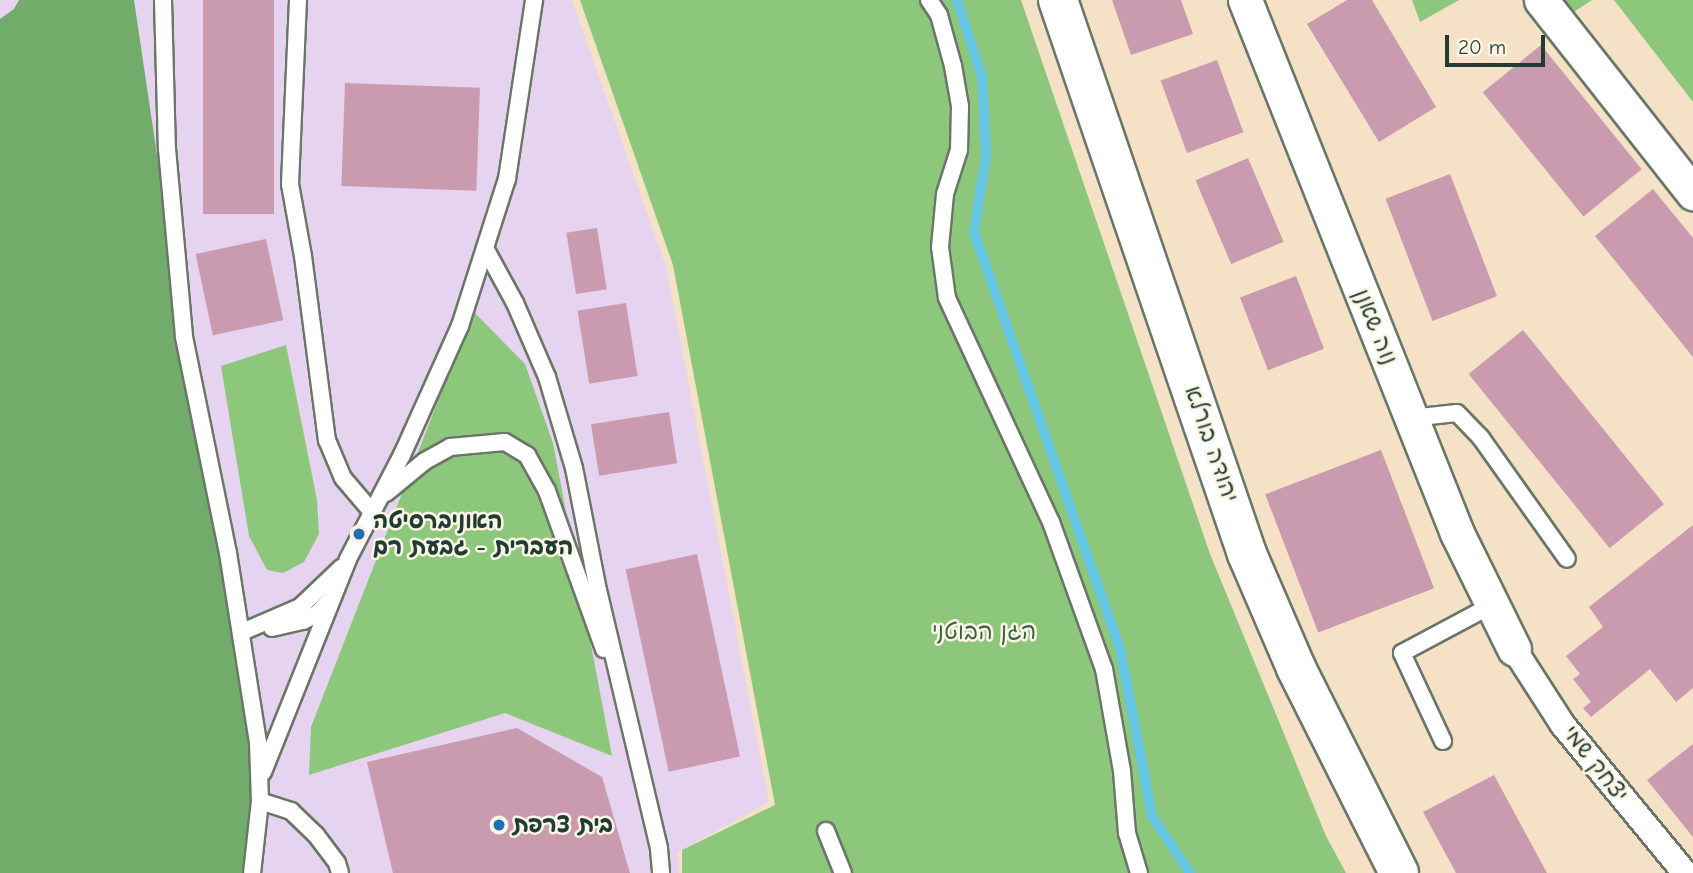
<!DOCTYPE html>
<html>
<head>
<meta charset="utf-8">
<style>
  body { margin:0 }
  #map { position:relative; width:1693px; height:873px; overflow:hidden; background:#f5e1c5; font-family:"Comic Neue","Playpen Sans Hebrew",sans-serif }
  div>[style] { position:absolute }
  .built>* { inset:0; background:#e6d3f0 }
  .green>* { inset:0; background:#8dc77b }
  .forest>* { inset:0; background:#72ac6b }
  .stream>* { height:10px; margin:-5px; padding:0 5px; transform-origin:5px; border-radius:5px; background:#64c6e2 }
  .building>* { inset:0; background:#ca9aaf; transform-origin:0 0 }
  .roads { filter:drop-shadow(2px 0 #6a7667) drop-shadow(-2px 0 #6a7667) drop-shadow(0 2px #6a7667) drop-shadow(0 -2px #6a7667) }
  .service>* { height:16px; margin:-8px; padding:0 8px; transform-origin:8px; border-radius:8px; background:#fff }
  .pedestrian>* { height:24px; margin:-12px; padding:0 12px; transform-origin:12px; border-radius:12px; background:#fff }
  .minor>* { height:33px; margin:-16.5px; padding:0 16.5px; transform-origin:16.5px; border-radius:16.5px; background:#fff }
  .tertiary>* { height:38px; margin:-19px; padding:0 19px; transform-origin:19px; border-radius:19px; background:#fff }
  .dots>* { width:19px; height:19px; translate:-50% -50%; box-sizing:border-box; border:4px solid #fcf5e5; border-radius:50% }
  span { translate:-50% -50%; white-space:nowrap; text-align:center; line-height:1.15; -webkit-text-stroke:5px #fcf5e5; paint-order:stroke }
  .street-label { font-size:23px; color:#1f3d34 }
  .poi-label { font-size:23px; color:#1f3d34; font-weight:700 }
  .left { translate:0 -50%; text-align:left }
  .park-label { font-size:23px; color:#3a6046 }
  .scale { position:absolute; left:1445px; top:35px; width:100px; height:32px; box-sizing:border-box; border:4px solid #1f3d34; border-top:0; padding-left:9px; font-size:21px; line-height:24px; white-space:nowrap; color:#1f3d34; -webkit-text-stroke:5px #fcf5e5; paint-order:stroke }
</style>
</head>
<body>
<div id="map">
  <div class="built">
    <i style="clip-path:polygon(0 0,572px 0,666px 267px,769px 802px,678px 852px,679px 873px,0 873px)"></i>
  </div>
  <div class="green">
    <i style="clip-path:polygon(580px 0,1021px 0,1210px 554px,1326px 836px,1346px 873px,682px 873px,682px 850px,775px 805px,673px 265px)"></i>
    <i style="clip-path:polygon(1412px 0,1459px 0,1420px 22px)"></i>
    <i style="clip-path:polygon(1559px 0,1592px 0,1569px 15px)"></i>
    <i style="clip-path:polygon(1614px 0,1693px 0,1693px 102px)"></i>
    <i style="clip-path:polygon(473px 311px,525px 364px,553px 443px,612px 756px,505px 713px,309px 775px,311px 727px)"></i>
    <i style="clip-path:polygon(286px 345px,317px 500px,319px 534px,304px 562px,283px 573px,267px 570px,249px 536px,221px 366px)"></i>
  </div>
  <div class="forest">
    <i style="clip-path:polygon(19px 0,134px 0,184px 337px,242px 632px,260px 801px,252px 873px,0 873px,0 19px,14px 9px)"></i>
  </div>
  <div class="stream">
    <i style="left:957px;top:0;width:81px;rotate:72deg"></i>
    <i style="left:982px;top:77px;width:79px;rotate:87.1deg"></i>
    <i style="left:986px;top:156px;width:77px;rotate:99deg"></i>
    <i style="left:974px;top:232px;width:441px;rotate:70.7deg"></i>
    <i style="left:1120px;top:648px;width:171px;rotate:79.2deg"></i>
    <i style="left:1152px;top:816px;width:69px;rotate:56.3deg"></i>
  </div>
  <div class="building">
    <i style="left:203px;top:0;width:71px;height:214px"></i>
    <i style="clip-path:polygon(1112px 0,1181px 0,1193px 34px,1131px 55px)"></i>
    <i style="clip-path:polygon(1347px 0,1372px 0,1436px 107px,1379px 142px,1307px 24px)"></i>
    <i style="left:1541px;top:45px;width:160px;height:75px;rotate:51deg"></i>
    <i style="left:1217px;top:60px;width:77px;height:60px;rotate:70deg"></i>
    <i style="left:345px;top:83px;width:135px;height:103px;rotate:2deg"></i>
    <i style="left:1248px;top:158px;width:91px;height:57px;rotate:67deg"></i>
    <i style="left:1450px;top:174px;width:131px;height:69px;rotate:69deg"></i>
    <i style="clip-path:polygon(1653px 189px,1693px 238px,1693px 357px,1595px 236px)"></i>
    <i style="left:597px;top:228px;width:62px;height:31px;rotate:81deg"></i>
    <i style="left:266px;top:239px;width:83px;height:72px;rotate:78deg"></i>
    <i style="left:1296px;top:276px;width:78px;height:60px;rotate:69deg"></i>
    <i style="left:626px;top:303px;width:74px;height:49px;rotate:81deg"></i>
    <i style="left:1523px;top:330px;width:224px;height:70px;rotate:51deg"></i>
    <i style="left:669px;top:412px;width:52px;height:79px;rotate:81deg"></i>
    <i style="left:1381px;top:450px;width:148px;height:124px;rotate:69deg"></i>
    <i style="clip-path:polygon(1693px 525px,1693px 688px,1676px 702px,1650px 669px,1591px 717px,1583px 708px,1591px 702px,1573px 679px,1580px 674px,1566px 656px,1603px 627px,1589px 607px)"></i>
    <i style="left:697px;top:554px;width:207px;height:73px;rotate:78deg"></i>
    <i style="clip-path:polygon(517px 728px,602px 777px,630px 873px,393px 873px,367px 762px)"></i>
    <i style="clip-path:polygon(1693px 744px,1693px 837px,1647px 780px)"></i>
    <i style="clip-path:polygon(1494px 775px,1547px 873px,1456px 873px,1423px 812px)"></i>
  </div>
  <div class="roads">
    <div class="service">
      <i style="left:163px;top:0;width:149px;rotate:88.5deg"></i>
      <i style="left:167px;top:149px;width:189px;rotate:84.8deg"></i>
      <i style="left:184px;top:337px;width:220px;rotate:78.5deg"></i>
      <i style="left:228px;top:553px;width:191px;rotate:81deg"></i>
      <i style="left:258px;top:742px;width:59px;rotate:88.1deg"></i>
      <i style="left:260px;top:801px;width:72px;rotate:96.3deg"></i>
      <i style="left:298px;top:0;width:184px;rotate:92.5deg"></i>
      <i style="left:290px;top:184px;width:73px;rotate:79.8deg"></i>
      <i style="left:303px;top:256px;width:186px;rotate:82.6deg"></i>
      <i style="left:327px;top:440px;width:41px;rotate:67.2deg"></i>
      <i style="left:343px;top:478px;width:45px;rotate:49.5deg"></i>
      <i style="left:929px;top:0;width:18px;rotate:56deg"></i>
      <i style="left:939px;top:15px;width:53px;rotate:74.6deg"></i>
      <i style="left:953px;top:66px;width:41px;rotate:80.1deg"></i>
      <i style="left:960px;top:106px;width:44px;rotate:91.3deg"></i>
      <i style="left:959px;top:150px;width:46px;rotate:107.7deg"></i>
      <i style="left:945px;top:194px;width:53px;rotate:95.4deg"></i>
      <i style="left:940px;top:247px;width:51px;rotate:82.2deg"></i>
      <i style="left:947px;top:298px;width:247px;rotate:65.1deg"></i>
      <i style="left:1051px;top:522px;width:156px;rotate:70.2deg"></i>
      <i style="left:1104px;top:669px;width:104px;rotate:80deg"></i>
      <i style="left:1122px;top:771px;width:62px;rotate:85.4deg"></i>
      <i style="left:1127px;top:833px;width:42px;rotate:73.3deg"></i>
      <i style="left:485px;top:248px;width:63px;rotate:61.4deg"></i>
      <i style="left:515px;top:303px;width:81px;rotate:66.6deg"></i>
      <i style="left:547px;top:377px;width:95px;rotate:73.5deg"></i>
      <i style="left:574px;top:468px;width:124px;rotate:78.9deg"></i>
      <i style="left:598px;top:590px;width:266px;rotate:76.7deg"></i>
      <i style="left:659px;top:849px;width:24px;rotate:85deg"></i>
      <i style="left:1411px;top:418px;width:46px;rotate:-6.2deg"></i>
      <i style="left:1457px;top:413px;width:35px;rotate:46deg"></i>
      <i style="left:1481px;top:438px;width:148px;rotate:54.6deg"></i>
      <i style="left:386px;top:493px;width:50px;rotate:-39.4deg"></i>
      <i style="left:425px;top:461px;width:29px;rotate:-29deg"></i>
      <i style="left:450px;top:447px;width:55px;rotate:-5.2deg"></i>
      <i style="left:505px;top:442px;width:26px;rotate:31deg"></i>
      <i style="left:527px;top:455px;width:41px;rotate:60.9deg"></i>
      <i style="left:547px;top:491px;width:168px;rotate:70.2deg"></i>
      <i style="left:272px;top:628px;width:32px;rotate:-13deg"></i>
      <i style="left:303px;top:621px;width:16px;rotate:-27deg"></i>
      <i style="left:317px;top:614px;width:18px;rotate:-47deg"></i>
      <i style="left:242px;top:632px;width:63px;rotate:-23.3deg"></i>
      <i style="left:300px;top:607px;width:57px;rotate:-43.6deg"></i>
      <i style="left:1443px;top:741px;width:97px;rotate:-115deg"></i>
      <i style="left:1402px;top:653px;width:102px;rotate:-28.1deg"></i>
      <i style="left:263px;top:772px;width:229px;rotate:-68.2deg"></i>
      <i style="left:348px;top:559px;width:117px;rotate:-62.6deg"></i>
      <i style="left:402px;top:455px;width:141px;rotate:-65.8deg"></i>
      <i style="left:460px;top:326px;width:154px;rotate:-72.3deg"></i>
      <i style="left:507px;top:179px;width:181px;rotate:-81.4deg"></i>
      <i style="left:260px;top:801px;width:33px;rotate:18deg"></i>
      <i style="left:291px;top:811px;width:35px;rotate:44deg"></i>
      <i style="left:316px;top:835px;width:35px;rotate:53deg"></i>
      <i style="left:337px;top:863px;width:10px;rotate:73deg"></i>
      <i style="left:826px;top:831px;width:45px;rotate:68deg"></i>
    </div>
    <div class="pedestrian">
      <i style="left:1514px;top:649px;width:90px;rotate:57.2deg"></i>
      <i style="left:1563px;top:725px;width:192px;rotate:50.5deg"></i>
    </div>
    <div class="minor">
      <i style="left:1245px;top:0;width:574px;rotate:68.31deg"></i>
      <i style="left:1457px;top:533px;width:129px;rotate:63.8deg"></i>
      <i style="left:1541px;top:0;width:246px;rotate:51.8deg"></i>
    </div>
    <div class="tertiary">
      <i style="left:1058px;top:0;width:585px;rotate:71.16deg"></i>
      <i style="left:1247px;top:554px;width:124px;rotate:66.7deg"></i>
      <i style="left:1296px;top:668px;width:229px;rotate:63.3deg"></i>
    </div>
  </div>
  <div class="dots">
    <i style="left:359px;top:534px;background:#1f6fb2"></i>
    <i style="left:499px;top:825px;background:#1f6fb2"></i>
  </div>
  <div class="street-label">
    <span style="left:1375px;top:327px;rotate:68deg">נוה שאנן</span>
    <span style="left:1211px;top:444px;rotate:71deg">יהודה בורלא</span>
    <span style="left:1595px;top:764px;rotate:52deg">יצחק שמי</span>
  </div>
  <div class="poi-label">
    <span class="left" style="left:373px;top:534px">האוניברסיטה<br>העברית - גבעת רם</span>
    <span class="left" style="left:513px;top:825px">בית צרפת</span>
  </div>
  <div class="park-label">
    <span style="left:984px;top:632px">הגן הבוטני</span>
  </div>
  <div class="scale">20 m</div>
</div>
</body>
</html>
